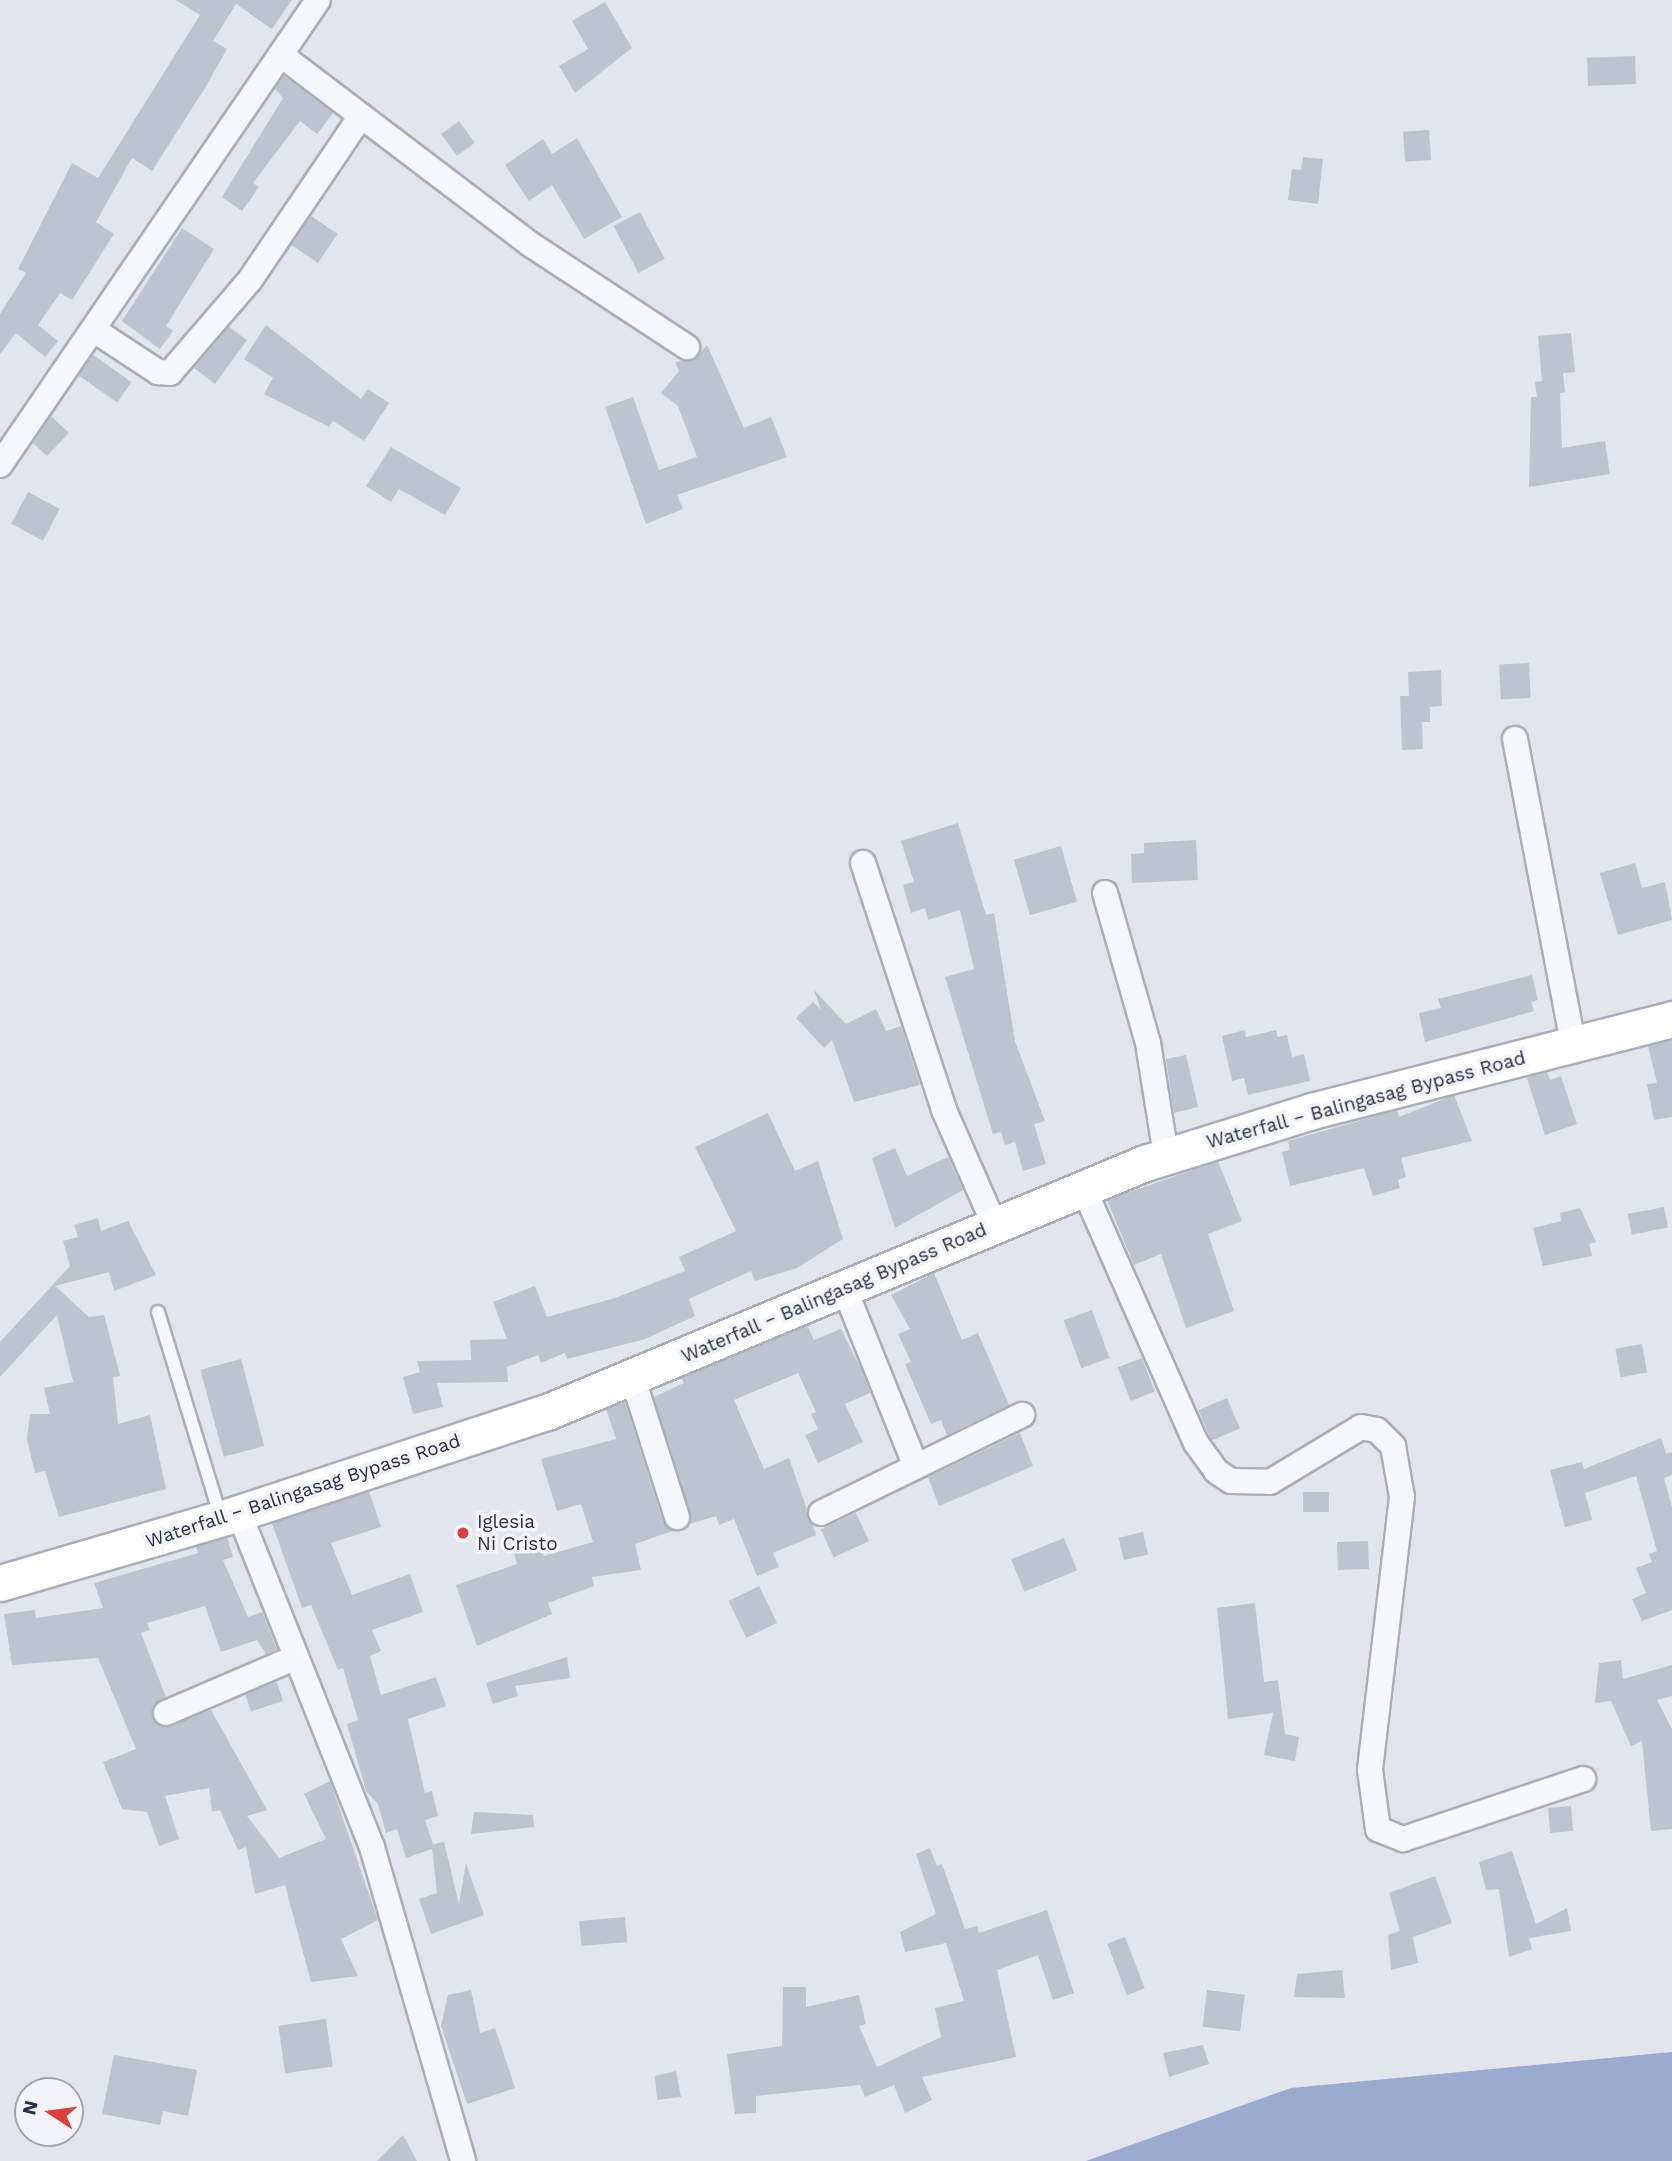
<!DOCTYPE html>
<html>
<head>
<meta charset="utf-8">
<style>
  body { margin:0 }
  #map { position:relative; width:1672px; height:2161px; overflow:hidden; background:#e3e5ec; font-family:"Work Sans",sans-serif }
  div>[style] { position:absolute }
  .water>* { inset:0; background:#9aabcf }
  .building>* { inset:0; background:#bfc3d0; transform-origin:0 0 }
  .roads { filter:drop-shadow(2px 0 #abaeba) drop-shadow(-2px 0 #abaeba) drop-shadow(0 2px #abaeba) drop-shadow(0 -2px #abaeba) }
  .service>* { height:12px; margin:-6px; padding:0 6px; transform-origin:6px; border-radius:6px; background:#f6f7fa }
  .minor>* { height:24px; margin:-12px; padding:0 12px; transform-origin:12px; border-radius:12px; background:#f6f7fa }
  .secondary>* { height:35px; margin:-17.5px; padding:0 17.5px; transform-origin:17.5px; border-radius:17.5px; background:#fff }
  .dots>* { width:19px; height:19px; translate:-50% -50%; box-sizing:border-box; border:4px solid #f3f4f9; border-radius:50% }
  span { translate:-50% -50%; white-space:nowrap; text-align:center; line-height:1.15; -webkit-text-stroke:7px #f3f4f9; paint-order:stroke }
  .street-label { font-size:19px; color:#282e46 }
  .poi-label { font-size:19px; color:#282e46 }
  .left { translate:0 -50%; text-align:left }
  .north { position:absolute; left:14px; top:2077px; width:70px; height:70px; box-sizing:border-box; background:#f3f4f9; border:2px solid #a2a5b1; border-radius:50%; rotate:283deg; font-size:19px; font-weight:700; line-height:28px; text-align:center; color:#282e46 }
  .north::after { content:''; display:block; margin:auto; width:24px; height:32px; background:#dc3f3d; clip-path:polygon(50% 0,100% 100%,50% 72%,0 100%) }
</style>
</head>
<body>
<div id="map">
  <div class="water">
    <i style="clip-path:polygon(1672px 2052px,1672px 2161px,1086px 2161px,1291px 2088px)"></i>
  </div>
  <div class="building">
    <i style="clip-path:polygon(176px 0,292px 0,272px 29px,236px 4px,213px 41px,227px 49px,205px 88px,152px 171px,132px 158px,96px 222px,114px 234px,72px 300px,60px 293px,38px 325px,58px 341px,45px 357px,16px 333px,0 354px,0 314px,26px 273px,18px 269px,72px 163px,98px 178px,200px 15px)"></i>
    <i style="clip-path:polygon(605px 2px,632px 48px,575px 93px,559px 66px,588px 49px,572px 21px)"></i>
    <i style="left:1635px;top:56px;width:28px;height:48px;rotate:88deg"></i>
    <i style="clip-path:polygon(284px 76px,333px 113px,317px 134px,300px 121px,253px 183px,259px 187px,242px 211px,222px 197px,283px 98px,275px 89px)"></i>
    <i style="left:459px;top:121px;width:27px;height:22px;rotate:54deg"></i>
    <i style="left:1429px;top:130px;width:30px;height:26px;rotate:86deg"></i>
    <i style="clip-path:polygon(577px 138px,622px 217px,584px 239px,552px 185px,529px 201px,505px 165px,543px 139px,552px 154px)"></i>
    <i style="clip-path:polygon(1303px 157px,1323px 159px,1318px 204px,1288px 200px,1292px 169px,1301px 170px)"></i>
    <i style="left:640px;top:212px;width:53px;height:30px;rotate:62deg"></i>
    <i style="left:311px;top:216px;width:32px;height:35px;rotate:34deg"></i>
    <i style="clip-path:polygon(182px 228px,214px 249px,166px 326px,173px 331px,160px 349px,122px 321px)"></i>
    <i style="clip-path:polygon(266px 325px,361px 399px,368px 389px,389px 403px,364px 441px,333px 421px,329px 427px,264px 394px,273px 378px,244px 359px)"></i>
    <i style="clip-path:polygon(229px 327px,247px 340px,215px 384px,194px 368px)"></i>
    <i style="clip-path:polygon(1571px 333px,1575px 372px,1563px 373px,1565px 392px,1560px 393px,1562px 448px,1605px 441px,1610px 474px,1529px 487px,1531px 397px,1537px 397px,1535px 382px,1542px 381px,1538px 336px)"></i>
    <i style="clip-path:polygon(707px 345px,744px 428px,771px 417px,787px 457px,677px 495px,683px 509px,646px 524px,605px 407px,633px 397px,659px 470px,697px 457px,678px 406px,661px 393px,679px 371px,675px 362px,694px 360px)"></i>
    <i style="left:93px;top:355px;width:47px;height:25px;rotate:35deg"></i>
    <i style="clip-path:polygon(51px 416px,69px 433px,47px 456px,33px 443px)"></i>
    <i style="clip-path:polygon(391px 447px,461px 488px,445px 515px,399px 489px,391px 502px,366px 486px)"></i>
    <i style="left:28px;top:492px;width:36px;height:36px;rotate:28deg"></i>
    <i style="left:1529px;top:663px;width:35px;height:30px;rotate:87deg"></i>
    <i style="clip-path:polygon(1441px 670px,1442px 706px,1430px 707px,1430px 722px,1422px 722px,1423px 749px,1402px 750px,1400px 696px,1409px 696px,1408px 672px)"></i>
    <i style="clip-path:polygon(958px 823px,986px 915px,994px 913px,1015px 1041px,1045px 1121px,1034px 1124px,1046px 1164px,1023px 1171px,1015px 1142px,1005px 1145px,1001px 1132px,993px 1134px,945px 977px,974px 969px,960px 910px,928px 920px,925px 908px,911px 913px,903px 885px,914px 882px,901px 841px)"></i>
    <i style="clip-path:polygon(1196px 840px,1198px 880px,1132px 883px,1131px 854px,1144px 853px,1144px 843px)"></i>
    <i style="left:1061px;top:846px;width:58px;height:49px;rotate:74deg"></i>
    <i style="clip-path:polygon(1635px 863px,1642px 888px,1665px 882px,1672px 920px,1618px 935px,1600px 873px)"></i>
    <i style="clip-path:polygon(1532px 975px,1538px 1000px,1531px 1002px,1534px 1011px,1425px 1042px,1419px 1013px,1441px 1008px,1438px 999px)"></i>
    <i style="clip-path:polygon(814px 990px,846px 1024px,876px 1009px,886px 1031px,901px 1026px,920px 1085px,854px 1102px,832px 1040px,824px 1048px,796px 1018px,813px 1002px,821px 1010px)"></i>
    <i style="clip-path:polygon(1245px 1030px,1246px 1037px,1276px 1030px,1278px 1037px,1287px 1035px,1292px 1057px,1304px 1054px,1310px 1081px,1248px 1095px,1244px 1078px,1232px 1081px,1222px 1036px)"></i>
    <i style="clip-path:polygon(1672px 1040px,1672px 1117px,1654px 1120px,1647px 1084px,1657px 1083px,1648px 1046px)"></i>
    <i style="clip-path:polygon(1186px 1055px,1198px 1107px,1174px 1113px,1166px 1059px)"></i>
    <i style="clip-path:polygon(1547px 1072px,1550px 1080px,1561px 1076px,1577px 1124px,1545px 1135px,1527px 1078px)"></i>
    <i style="clip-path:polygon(1454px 1095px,1472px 1141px,1401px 1158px,1406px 1177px,1398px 1180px,1400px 1188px,1373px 1196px,1364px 1168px,1290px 1186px,1282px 1152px,1290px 1150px,1288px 1141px,1397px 1110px,1399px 1117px)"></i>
    <i style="clip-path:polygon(768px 1113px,795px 1171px,818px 1161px,843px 1239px,797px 1268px,755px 1281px,751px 1271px,689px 1299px,695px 1316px,645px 1339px,567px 1359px,565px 1353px,541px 1363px,538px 1355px,507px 1367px,508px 1382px,437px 1383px,443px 1407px,413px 1414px,403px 1377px,420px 1372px,417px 1361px,471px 1360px,470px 1340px,507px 1339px,493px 1302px,535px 1286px,547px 1317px,615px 1298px,685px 1271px,679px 1257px,736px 1231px,695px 1147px)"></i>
    <i style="clip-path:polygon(895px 1148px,907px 1176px,948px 1157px,963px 1190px,895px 1228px,872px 1158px)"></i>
    <i style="clip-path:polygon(1218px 1161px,1242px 1221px,1208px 1234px,1234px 1311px,1186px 1328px,1161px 1254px,1134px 1265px,1107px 1200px)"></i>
    <i style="left:1664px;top:1207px;width:21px;height:37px;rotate:79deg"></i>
    <i style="clip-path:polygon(1580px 1208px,1596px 1242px,1589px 1244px,1592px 1256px,1543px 1266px,1533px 1228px,1561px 1221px,1560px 1213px)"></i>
    <i style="clip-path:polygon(98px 1218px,101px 1231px,128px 1221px,156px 1275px,114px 1291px,109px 1272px,55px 1286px,89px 1317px,104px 1315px,120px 1376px,113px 1377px,118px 1424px,150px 1415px,166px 1489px,59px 1517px,45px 1471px,35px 1473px,27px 1439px,30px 1414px,50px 1414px,44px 1388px,73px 1382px,57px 1315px,0 1377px,0 1342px,70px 1266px,63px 1241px,78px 1237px,74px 1225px)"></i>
    <i style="clip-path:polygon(934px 1273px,962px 1340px,978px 1333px,1009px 1405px,947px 1435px,941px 1420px,931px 1424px,905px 1364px,911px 1362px,898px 1334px,910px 1329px,891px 1295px)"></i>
    <i style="left:1092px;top:1310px;width:51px;height:30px;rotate:70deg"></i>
    <i style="clip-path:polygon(807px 1325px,814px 1340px,841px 1329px,862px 1371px,870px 1393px,845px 1404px,863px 1442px,818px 1463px,805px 1435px,818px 1429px,811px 1414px,816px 1412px,798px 1373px,734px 1400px,764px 1469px,789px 1458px,816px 1535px,773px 1553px,779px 1567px,757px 1576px,734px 1519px,719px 1525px,716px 1516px,690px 1524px,654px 1397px,684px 1383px,681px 1378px)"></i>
    <i style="left:1642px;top:1344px;width:29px;height:27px;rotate:80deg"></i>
    <i style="left:1142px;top:1358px;width:36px;height:26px;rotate:69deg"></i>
    <i style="left:241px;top:1359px;width:90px;height:42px;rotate:75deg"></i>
    <i style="left:1227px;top:1398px;width:33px;height:31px;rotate:67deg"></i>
    <i style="clip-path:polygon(625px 1402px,663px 1522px,672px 1531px,635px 1544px,641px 1570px,592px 1577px,594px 1586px,548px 1603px,552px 1614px,477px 1646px,456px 1585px,517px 1564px,513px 1550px,538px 1541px,544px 1556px,593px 1542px,581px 1504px,557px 1511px,541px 1459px,616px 1439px,606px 1409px)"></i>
    <i style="clip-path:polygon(1020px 1433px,1033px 1466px,939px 1506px,928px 1477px)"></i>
    <i style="clip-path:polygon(1661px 1438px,1666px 1454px,1672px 1452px,1672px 1475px,1664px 1478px,1672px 1507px,1672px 1610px,1642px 1621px,1632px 1599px,1646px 1593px,1636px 1568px,1652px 1562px,1649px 1554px,1657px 1551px,1636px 1476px,1585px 1493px,1592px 1520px,1565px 1527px,1550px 1470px,1582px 1462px,1584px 1469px)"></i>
    <i style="clip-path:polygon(369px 1491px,381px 1527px,331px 1543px,352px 1595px,410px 1574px,423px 1612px,372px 1630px,381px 1651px,370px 1656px,381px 1695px,436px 1677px,446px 1706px,408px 1719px,425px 1793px,432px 1791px,438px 1816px,425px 1820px,433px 1844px,444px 1842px,459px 1904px,466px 1863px,484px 1915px,431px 1934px,419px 1899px,437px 1893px,432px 1849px,406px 1858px,397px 1829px,386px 1833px,378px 1804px,366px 1791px,347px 1724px,358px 1720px,343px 1668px,338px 1670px,311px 1605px,302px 1608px,272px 1523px)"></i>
    <i style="left:1329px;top:1492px;width:20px;height:26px;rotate:90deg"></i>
    <i style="left:856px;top:1513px;width:31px;height:39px;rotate:65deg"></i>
    <i style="left:1143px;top:1532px;width:23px;height:25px;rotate:77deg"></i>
    <i style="clip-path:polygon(227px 1537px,233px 1557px,223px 1560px,248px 1617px,262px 1612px,277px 1649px,266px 1654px,257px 1640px,221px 1652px,205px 1606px,147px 1623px,150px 1630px,141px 1633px,166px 1697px,154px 1705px,152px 1718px,165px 1728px,211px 1710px,267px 1810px,247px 1816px,279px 1858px,326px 1839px,304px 1794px,330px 1781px,378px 1920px,341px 1939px,358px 1976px,311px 1982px,285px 1885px,255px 1894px,246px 1847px,238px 1850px,220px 1810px,212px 1812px,209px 1788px,165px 1796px,179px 1839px,159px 1846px,147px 1812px,122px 1809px,103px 1762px,136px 1749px,98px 1658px,12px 1665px,4px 1614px,35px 1610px,36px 1618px,103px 1608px,94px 1583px,198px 1553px,196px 1546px)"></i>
    <i style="left:1064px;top:1538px;width:35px;height:57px;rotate:68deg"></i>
    <i style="left:1368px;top:1541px;width:28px;height:31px;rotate:88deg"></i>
    <i style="left:759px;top:1586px;width:41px;height:34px;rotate:64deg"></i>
    <i style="clip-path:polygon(1255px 1603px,1264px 1682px,1278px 1680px,1285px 1734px,1299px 1737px,1295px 1761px,1264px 1755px,1273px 1713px,1228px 1719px,1217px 1608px)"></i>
    <i style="clip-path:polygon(567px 1657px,570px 1678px,515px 1686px,518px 1696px,493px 1704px,486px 1683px)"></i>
    <i style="clip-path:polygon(1621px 1660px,1623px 1679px,1672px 1665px,1672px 1696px,1657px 1700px,1672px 1729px,1672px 1829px,1651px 1831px,1642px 1741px,1631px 1746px,1611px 1701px,1595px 1703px,1599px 1663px)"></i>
    <i style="left:277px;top:1682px;width:20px;height:34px;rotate:72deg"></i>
    <i style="left:1571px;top:1806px;width:25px;height:23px;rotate:85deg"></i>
    <i style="clip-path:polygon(474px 1812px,533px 1815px,534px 1827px,471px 1834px)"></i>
    <i style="clip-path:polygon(930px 1848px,937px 1866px,942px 1864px,965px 1929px,977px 1926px,979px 1933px,1047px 1910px,1074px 1993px,1053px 2000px,1038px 1955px,997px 1970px,1016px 2057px,922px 2077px,932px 2100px,905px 2113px,894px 2085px,865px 2097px,860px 2085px,756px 2096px,756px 2113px,735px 2114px,727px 2054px,782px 2046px,783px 1987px,806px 1987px,806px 2007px,859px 1995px,866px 2024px,859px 2026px,877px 2067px,941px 2037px,935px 2008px,964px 2001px,946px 1943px,905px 1952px,900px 1932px,936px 1914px,916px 1854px)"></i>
    <i style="clip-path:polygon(1512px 1851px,1536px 1924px,1567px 1908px,1571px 1931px,1529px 1938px,1532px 1949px,1509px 1957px,1499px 1889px,1486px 1890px,1479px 1862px)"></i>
    <i style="clip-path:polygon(1435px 1876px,1452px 1923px,1413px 1937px,1418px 1963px,1391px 1970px,1388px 1935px,1400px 1931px,1389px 1893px)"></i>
    <i style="left:625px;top:1917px;width:25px;height:46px;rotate:85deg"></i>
    <i style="left:1125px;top:1937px;width:55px;height:19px;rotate:69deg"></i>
    <i style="clip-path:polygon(1342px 1970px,1345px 1998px,1294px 1997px,1297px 1974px)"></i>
    <i style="clip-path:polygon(471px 1990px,480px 2033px,495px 2028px,515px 2088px,467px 2104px,441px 2026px,448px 1995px)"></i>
    <i style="left:1207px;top:1990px;width:38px;height:37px;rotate:7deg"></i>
    <i style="left:326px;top:2019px;width:48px;height:48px;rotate:82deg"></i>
    <i style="clip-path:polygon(1203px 2045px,1209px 2064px,1169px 2077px,1163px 2053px)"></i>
    <i style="clip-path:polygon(114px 2055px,197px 2070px,188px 2116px,163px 2111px,160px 2125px,102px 2114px)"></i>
    <i style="clip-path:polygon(676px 2071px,681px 2097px,657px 2100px,655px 2076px)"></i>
    <i style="clip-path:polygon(403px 2135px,417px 2161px,377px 2161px)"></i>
  </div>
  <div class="roads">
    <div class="service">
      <i style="left:158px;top:1312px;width:212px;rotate:73deg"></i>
    </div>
    <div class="minor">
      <i style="left:281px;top:55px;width:313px;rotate:37.2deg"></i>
      <i style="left:530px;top:244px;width:188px;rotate:33.3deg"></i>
      <i style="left:94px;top:330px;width:77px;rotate:33.3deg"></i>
      <i style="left:158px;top:372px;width:12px;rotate:5deg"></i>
      <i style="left:170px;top:373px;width:123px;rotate:-49.3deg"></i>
      <i style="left:250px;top:280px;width:198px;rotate:-55.9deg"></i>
      <i style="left:0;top:465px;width:563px;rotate:-55.63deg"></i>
      <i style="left:1515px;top:739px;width:310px;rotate:79.2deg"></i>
      <i style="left:863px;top:863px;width:260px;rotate:71.8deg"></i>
      <i style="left:944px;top:1110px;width:124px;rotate:66.3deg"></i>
      <i style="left:1105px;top:893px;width:156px;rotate:74deg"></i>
      <i style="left:1148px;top:1043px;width:114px;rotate:80.9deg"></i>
      <i style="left:1083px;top:1187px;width:280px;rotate:66.2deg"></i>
      <i style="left:1196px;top:1443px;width:34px;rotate:54deg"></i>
      <i style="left:1216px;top:1471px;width:18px;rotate:34deg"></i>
      <i style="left:1231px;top:1481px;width:39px;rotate:1deg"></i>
      <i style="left:1270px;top:1482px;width:106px;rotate:-31.1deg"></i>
      <i style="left:1361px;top:1427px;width:16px;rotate:11deg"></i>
      <i style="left:1377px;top:1430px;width:23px;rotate:45deg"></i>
      <i style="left:1393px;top:1446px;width:52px;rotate:80deg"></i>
      <i style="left:1402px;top:1497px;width:275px;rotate:96.7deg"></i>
      <i style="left:1370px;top:1770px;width:60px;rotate:82.3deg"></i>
      <i style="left:1378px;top:1829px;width:27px;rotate:22deg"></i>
      <i style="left:1403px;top:1839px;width:190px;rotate:-18.4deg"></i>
      <i style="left:845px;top:1290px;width:188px;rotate:68.1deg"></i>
      <i style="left:633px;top:1379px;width:145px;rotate:72.3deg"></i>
      <i style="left:239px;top:1513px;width:360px;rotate:68.3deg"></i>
      <i style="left:372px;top:1847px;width:327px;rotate:73.8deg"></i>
      <i style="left:821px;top:1513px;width:224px;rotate:-26deg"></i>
      <i style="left:166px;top:1713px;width:137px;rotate:-23.2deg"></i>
    </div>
    <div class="secondary">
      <i style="left:0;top:1583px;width:249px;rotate:-16.3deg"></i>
      <i style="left:239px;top:1513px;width:324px;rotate:-18.2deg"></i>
      <i style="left:547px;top:1412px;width:648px;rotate:-22.61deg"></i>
      <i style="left:1145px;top:1163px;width:175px;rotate:-17.3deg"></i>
      <i style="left:1312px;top:1111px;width:372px;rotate:-14.3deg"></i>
    </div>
  </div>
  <div class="dots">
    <i style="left:463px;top:1533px;background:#dc3f3d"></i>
  </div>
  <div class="street-label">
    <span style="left:1366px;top:1100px;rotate:-15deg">Waterfall ‒ Balingasag Bypass Road</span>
    <span style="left:834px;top:1293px;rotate:-23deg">Waterfall ‒ Balingasag Bypass Road</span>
    <span style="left:303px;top:1491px;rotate:-18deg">Waterfall ‒ Balingasag Bypass Road</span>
  </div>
  <div class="poi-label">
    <span class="left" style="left:477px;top:1533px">Iglesia<br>Ni Cristo</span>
  </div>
  <div class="north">N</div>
</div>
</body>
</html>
